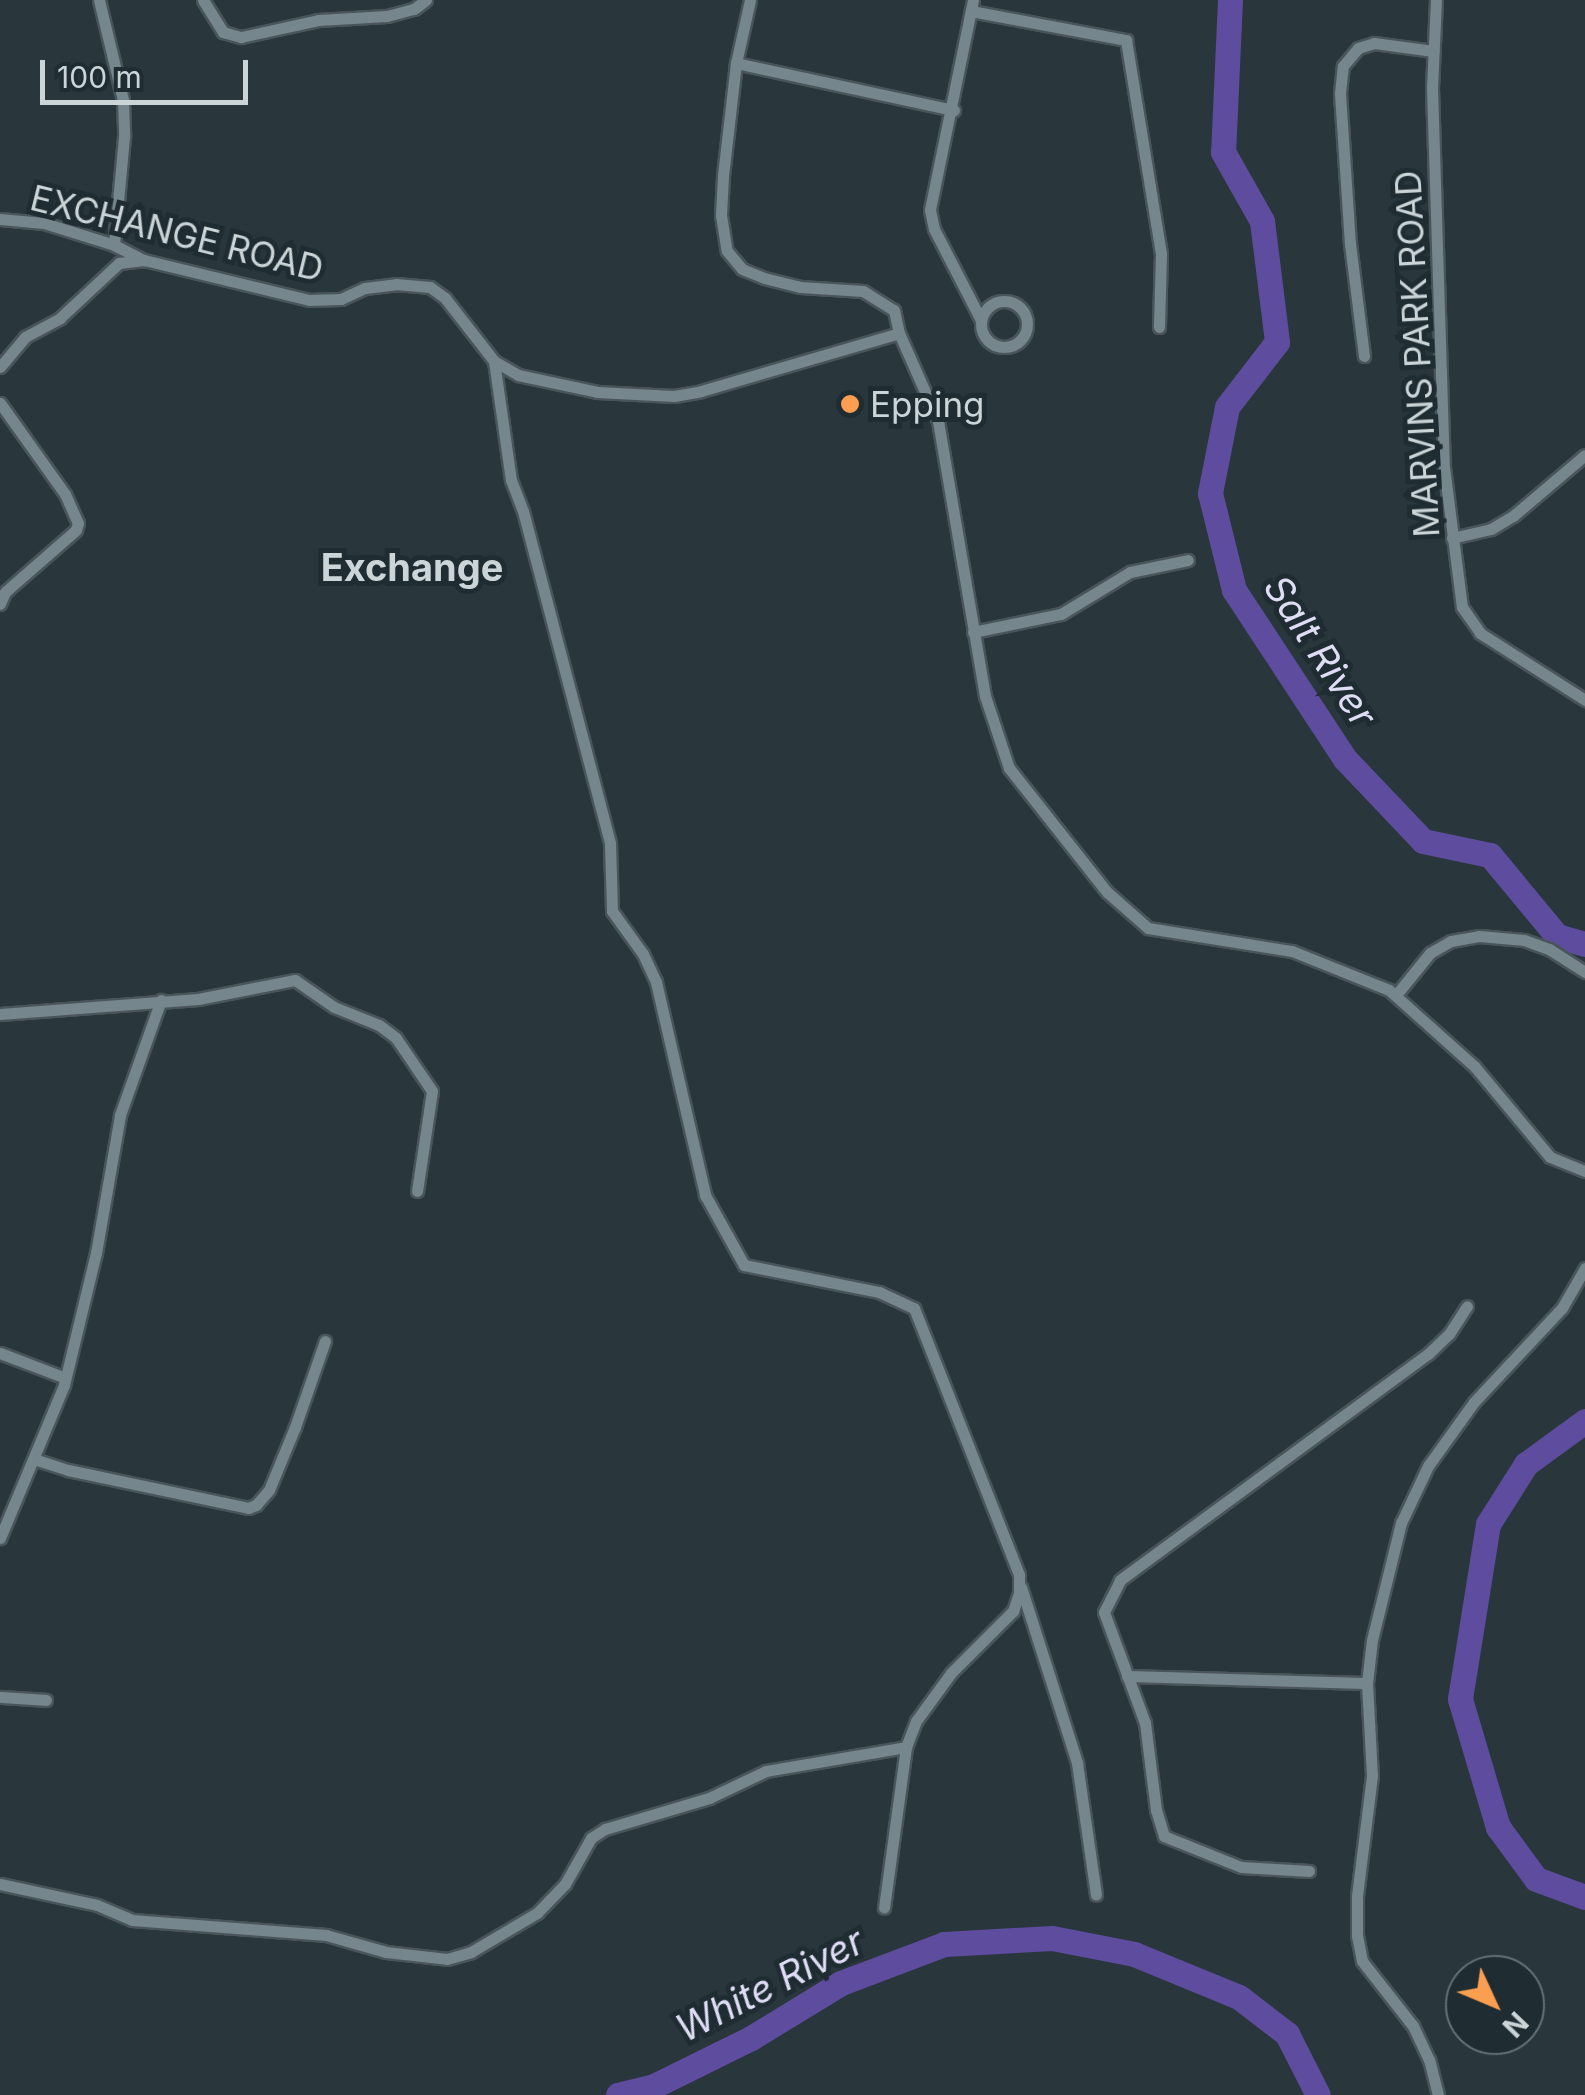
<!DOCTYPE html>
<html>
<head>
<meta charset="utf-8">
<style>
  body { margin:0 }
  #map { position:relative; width:1585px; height:2095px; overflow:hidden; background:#29373d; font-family:Inter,sans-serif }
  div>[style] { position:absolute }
  .river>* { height:25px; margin:-12.5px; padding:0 12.5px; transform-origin:12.5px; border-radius:12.5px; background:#5e4c9e }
  .roads { filter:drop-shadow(2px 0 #49555a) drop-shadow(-2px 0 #49555a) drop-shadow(0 2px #49555a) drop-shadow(0 -2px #49555a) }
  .minor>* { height:11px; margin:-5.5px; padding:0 5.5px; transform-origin:5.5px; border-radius:5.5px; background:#76868d }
  .minor>.ring { margin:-5.5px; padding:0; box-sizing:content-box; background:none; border:11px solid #76868d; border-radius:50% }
  .dots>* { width:28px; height:28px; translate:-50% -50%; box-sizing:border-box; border:5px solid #1f2d33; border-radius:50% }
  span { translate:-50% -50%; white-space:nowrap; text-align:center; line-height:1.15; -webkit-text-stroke:10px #1f2d33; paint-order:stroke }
  .street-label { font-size:35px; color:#cbd4d7 }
  .poi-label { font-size:35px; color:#cbd4d7 }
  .left { translate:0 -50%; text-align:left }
  .neighbourhood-label { font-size:38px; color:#cbd4d7; font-weight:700 }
  .water-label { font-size:38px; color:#dfddf4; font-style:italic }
  .north { position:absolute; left:1445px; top:1955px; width:100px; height:100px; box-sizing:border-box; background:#1f2d33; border:2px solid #647075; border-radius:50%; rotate:134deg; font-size:28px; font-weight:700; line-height:40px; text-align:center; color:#cbd4d7 }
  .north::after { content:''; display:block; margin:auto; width:35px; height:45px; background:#fb9e50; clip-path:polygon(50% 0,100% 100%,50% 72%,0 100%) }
  .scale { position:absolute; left:40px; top:60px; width:208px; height:45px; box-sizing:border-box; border:5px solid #cbd4d7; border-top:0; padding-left:12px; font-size:30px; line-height:35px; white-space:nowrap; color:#cbd4d7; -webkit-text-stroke:8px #1f2d33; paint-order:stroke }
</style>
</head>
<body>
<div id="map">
  <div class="river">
    <i style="left:1230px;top:0;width:152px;rotate:92.6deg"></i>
    <i style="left:1223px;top:152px;width:79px;rotate:60.5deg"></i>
    <i style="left:1262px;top:221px;width:122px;rotate:82.9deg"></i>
    <i style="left:1277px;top:342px;width:82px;rotate:127.6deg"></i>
    <i style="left:1227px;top:407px;width:88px;rotate:101.2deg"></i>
    <i style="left:1210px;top:493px;width:100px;rotate:76.1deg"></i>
    <i style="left:1234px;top:590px;width:202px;rotate:56.7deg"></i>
    <i style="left:1345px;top:759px;width:113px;rotate:46.4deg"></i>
    <i style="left:1423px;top:841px;width:68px;rotate:11.8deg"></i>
    <i style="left:1490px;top:855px;width:105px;rotate:50.4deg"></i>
    <i style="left:1557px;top:936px;width:29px;rotate:16deg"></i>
    <i style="left:1585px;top:1421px;width:73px;rotate:143.9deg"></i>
    <i style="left:1526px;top:1464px;width:71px;rotate:122.3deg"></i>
    <i style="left:1488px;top:1524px;width:177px;rotate:99.1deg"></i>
    <i style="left:1460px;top:1699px;width:134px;rotate:73.5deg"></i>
    <i style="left:1498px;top:1827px;width:64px;rotate:53.8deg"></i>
    <i style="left:1536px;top:1879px;width:52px;rotate:20.2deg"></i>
    <i style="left:618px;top:2095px;width:37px;rotate:-14deg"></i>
    <i style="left:654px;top:2086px;width:108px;rotate:-26.3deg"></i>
    <i style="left:751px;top:2038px;width:105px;rotate:-31.4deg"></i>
    <i style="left:841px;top:1983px;width:110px;rotate:-20.7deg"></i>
    <i style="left:944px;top:1944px;width:108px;rotate:-3.2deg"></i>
    <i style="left:1052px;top:1938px;width:84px;rotate:11deg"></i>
    <i style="left:1134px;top:1954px;width:113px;rotate:22.3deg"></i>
    <i style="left:1239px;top:1997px;width:61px;rotate:37.6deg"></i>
    <i style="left:1287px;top:2034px;width:68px;rotate:63.1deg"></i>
  </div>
  <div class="roads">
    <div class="minor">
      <i style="left:99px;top:0;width:103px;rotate:76.5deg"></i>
      <i style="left:123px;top:100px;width:37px;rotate:88deg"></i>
      <i style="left:124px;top:137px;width:108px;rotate:95.3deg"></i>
      <i style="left:203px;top:0;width:38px;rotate:58deg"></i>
      <i style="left:223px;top:32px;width:19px;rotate:16deg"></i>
      <i style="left:241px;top:37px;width:79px;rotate:-12.4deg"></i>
      <i style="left:318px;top:20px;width:69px;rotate:-3.3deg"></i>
      <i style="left:387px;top:16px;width:28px;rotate:-15deg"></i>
      <i style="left:414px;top:9px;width:15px;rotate:-37deg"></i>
      <i style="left:750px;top:0;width:65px;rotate:102.5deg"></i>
      <i style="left:736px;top:63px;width:114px;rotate:96.6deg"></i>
      <i style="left:723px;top:176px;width:39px;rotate:93deg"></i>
      <i style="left:721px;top:215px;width:36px;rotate:81deg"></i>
      <i style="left:727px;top:251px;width:23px;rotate:50deg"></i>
      <i style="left:742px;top:269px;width:24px;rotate:22deg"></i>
      <i style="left:764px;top:278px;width:37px;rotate:14deg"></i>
      <i style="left:800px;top:287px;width:63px;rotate:3.6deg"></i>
      <i style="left:863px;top:291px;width:36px;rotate:32deg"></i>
      <i style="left:894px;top:310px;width:24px;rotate:78deg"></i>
      <i style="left:973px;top:0;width:214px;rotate:101.6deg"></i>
      <i style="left:930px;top:210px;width:19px;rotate:78deg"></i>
      <i style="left:934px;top:229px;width:102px;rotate:62.7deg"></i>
      <i style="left:1436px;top:0;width:88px;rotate:92.6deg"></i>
      <i style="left:1432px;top:88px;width:379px;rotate:88.2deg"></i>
      <i style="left:1444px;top:467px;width:141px;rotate:82.7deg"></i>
      <i style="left:1462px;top:607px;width:32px;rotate:55deg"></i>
      <i style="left:1480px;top:633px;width:125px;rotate:32.5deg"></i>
      <i style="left:971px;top:11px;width:158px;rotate:10.6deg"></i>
      <i style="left:1126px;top:40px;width:217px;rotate:80.7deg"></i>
      <i style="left:1161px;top:254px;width:73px;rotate:91.6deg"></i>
      <i style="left:736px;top:63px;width:223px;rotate:12.2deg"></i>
      <i style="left:0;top:219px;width:44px;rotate:5.2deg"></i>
      <i style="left:44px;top:223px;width:73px;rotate:17.4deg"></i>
      <i style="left:114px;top:245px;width:34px;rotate:27deg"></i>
      <i style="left:144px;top:260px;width:170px;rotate:13.6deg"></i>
      <i style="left:309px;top:300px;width:32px;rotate:-2deg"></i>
      <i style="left:341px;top:299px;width:26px;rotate:-25deg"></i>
      <i style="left:365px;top:288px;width:31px;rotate:-7deg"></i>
      <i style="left:396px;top:284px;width:34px;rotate:5deg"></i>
      <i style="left:430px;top:287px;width:19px;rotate:36deg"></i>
      <i style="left:445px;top:298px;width:80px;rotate:52.1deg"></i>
      <i style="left:494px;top:361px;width:28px;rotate:30deg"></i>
      <i style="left:518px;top:375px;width:81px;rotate:12.1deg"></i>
      <i style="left:597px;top:392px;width:77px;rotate:3deg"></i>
      <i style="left:674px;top:396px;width:27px;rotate:-10deg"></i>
      <i style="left:701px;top:391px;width:206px;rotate:-16.3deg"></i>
      <i style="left:899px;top:333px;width:96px;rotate:66.1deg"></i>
      <i style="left:938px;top:421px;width:279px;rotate:80.3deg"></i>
      <i style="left:985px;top:696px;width:76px;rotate:71.6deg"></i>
      <i style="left:1009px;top:768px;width:158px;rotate:51.7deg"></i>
      <i style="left:1107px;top:892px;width:55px;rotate:41.3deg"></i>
      <i style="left:1148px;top:928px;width:146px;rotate:9.1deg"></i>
      <i style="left:1292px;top:951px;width:105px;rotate:21.9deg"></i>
      <i style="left:1389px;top:990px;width:115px;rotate:41.8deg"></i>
      <i style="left:1475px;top:1067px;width:117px;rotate:50.2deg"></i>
      <i style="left:1550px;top:1157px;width:38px;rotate:22deg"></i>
      <i class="ring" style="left:981px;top:301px;width:35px;height:35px"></i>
      <i style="left:1364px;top:356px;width:113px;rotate:-97.1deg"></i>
      <i style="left:1350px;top:244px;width:151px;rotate:-93.8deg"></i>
      <i style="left:1340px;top:93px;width:27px;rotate:-84deg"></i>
      <i style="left:1343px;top:66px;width:23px;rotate:-50deg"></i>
      <i style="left:1358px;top:48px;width:17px;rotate:-17deg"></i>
      <i style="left:1374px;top:43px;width:60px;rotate:7.7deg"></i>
      <i style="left:494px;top:361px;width:120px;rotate:81.9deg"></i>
      <i style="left:511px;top:480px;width:33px;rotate:69deg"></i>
      <i style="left:523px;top:511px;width:343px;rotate:75.3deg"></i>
      <i style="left:610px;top:843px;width:68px;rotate:88.3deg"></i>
      <i style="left:612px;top:911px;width:53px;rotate:54.2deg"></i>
      <i style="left:643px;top:954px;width:31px;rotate:65deg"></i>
      <i style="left:656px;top:982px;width:219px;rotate:77deg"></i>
      <i style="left:705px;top:1195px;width:80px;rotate:60.9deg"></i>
      <i style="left:744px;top:1265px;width:138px;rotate:11.3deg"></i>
      <i style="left:879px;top:1292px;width:38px;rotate:25deg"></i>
      <i style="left:914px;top:1308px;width:287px;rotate:68.5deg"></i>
      <i style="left:1019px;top:1575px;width:18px;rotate:90deg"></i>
      <i style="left:1019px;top:1593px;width:19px;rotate:108deg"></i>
      <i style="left:1013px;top:1611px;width:88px;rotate:135deg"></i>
      <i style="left:951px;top:1673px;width:59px;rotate:126.1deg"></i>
      <i style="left:916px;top:1721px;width:28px;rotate:111deg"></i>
      <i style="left:906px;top:1747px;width:162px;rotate:97.8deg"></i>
      <i style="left:0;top:367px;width:39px;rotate:-50deg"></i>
      <i style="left:25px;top:337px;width:40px;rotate:-28deg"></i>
      <i style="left:60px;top:318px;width:81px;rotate:-43deg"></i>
      <i style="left:119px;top:263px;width:25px;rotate:-7deg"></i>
      <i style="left:0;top:403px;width:112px;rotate:54.5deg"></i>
      <i style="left:65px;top:494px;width:32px;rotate:66deg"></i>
      <i style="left:78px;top:523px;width:7px;rotate:106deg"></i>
      <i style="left:76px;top:530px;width:94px;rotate:138.9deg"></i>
      <i style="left:5px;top:592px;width:13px;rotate:113deg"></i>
      <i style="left:1452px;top:538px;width:40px;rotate:-13deg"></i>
      <i style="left:1491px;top:529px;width:26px;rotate:-31deg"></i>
      <i style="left:1513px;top:516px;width:94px;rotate:-40.3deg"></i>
      <i style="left:973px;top:632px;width:90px;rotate:-11.6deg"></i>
      <i style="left:1061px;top:614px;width:81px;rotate:-31.3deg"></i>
      <i style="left:1130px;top:572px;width:59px;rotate:-11.7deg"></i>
      <i style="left:1396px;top:995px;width:54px;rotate:-51deg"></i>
      <i style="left:1430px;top:953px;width:24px;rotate:-30deg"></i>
      <i style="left:1451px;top:941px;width:28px;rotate:-10deg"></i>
      <i style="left:1479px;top:936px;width:45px;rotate:5.1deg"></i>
      <i style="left:1524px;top:940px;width:27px;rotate:20deg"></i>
      <i style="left:1549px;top:949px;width:43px;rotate:32.6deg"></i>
      <i style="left:0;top:1014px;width:199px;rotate:-4.3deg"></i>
      <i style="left:198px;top:999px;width:99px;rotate:-11.1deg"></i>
      <i style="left:295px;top:980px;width:47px;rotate:34.7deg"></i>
      <i style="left:334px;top:1007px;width:48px;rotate:21.8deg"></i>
      <i style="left:379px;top:1025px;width:21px;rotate:37deg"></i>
      <i style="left:396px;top:1038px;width:64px;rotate:55.8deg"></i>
      <i style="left:432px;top:1091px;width:101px;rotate:98.5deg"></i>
      <i style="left:0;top:1353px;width:67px;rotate:20.9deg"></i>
      <i style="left:34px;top:1459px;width:36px;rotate:18deg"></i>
      <i style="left:68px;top:1470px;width:184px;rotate:11.9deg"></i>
      <i style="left:248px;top:1508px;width:9px;rotate:-21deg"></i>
      <i style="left:256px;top:1505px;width:20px;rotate:-49deg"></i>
      <i style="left:269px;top:1490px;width:68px;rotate:-67.6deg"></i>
      <i style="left:295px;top:1427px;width:91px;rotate:-70.8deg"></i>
      <i style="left:0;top:1538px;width:166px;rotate:-67.3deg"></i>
      <i style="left:64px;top:1385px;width:136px;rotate:-76.4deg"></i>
      <i style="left:96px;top:1253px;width:140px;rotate:-80.1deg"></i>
      <i style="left:120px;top:1115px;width:122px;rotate:-70.4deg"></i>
      <i style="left:1021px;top:1587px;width:185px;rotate:72.3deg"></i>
      <i style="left:1077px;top:1763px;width:133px;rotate:81.8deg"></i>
      <i style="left:1127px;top:1676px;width:240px;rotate:1.7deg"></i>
      <i style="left:0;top:1697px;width:46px;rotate:3.7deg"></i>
      <i style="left:1309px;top:1871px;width:68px;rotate:-176.6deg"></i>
      <i style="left:1241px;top:1867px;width:83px;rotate:-158.1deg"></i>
      <i style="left:1164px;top:1836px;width:27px;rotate:-107deg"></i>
      <i style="left:1156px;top:1810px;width:88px;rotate:-97.2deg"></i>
      <i style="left:1145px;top:1723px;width:118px;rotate:-110.3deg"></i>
      <i style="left:1104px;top:1612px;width:36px;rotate:-63deg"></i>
      <i style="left:1120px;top:1580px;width:382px;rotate:-36.3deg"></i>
      <i style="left:1428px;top:1354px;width:29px;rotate:-44deg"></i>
      <i style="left:1449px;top:1334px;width:33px;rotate:-57deg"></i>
      <i style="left:0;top:1884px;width:99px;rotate:12.2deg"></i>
      <i style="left:97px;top:1905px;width:38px;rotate:23deg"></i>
      <i style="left:132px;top:1920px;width:195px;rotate:4.4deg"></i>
      <i style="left:326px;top:1935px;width:62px;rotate:15.8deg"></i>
      <i style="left:386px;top:1952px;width:61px;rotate:6.5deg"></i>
      <i style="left:447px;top:1959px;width:25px;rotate:-16deg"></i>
      <i style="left:471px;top:1952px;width:77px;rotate:-30.6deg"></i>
      <i style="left:537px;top:1913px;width:40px;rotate:-46deg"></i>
      <i style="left:565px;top:1884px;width:53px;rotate:-60.5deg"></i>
      <i style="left:591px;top:1838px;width:17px;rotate:-33deg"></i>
      <i style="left:605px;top:1829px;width:109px;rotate:-16.6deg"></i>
      <i style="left:709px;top:1798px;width:63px;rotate:-25.3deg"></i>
      <i style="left:766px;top:1771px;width:142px;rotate:-9.7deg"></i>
      <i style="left:1438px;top:2095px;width:36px;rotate:-104deg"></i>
      <i style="left:1429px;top:2060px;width:38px;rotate:-115deg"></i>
      <i style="left:1413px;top:2026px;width:83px;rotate:-128.1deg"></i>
      <i style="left:1362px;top:1961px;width:25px;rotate:-101deg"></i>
      <i style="left:1357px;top:1936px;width:40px;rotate:-90deg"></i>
      <i style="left:1357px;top:1896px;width:121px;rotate:-82.9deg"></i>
      <i style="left:1372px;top:1776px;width:93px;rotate:-93.1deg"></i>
      <i style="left:1367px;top:1683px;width:43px;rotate:-83.4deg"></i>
      <i style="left:1372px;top:1640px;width:121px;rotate:-76.1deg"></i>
      <i style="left:1401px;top:1523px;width:63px;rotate:-64.7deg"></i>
      <i style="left:1428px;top:1466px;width:79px;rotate:-54.3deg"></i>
      <i style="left:1474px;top:1402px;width:129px;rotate:-46.9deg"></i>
      <i style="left:1562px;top:1308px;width:46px;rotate:-60.1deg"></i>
    </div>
  </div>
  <div class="dots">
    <i style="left:850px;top:404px;background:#fb9e50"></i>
  </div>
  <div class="street-label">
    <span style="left:177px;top:233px;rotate:14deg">EXCHANGE ROAD</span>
    <span style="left:1417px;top:354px;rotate:-93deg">MARVINS PARK ROAD</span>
  </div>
  <div class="poi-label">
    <span class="left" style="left:870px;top:404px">Epping</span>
  </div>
  <div class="neighbourhood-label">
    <span style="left:412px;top:568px">Exchange</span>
  </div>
  <div class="water-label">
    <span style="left:1320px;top:651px;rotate:57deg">Salt River</span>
    <span style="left:770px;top:1985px;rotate:-27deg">White River</span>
  </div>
  <div class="north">N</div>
  <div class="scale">100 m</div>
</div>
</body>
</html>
